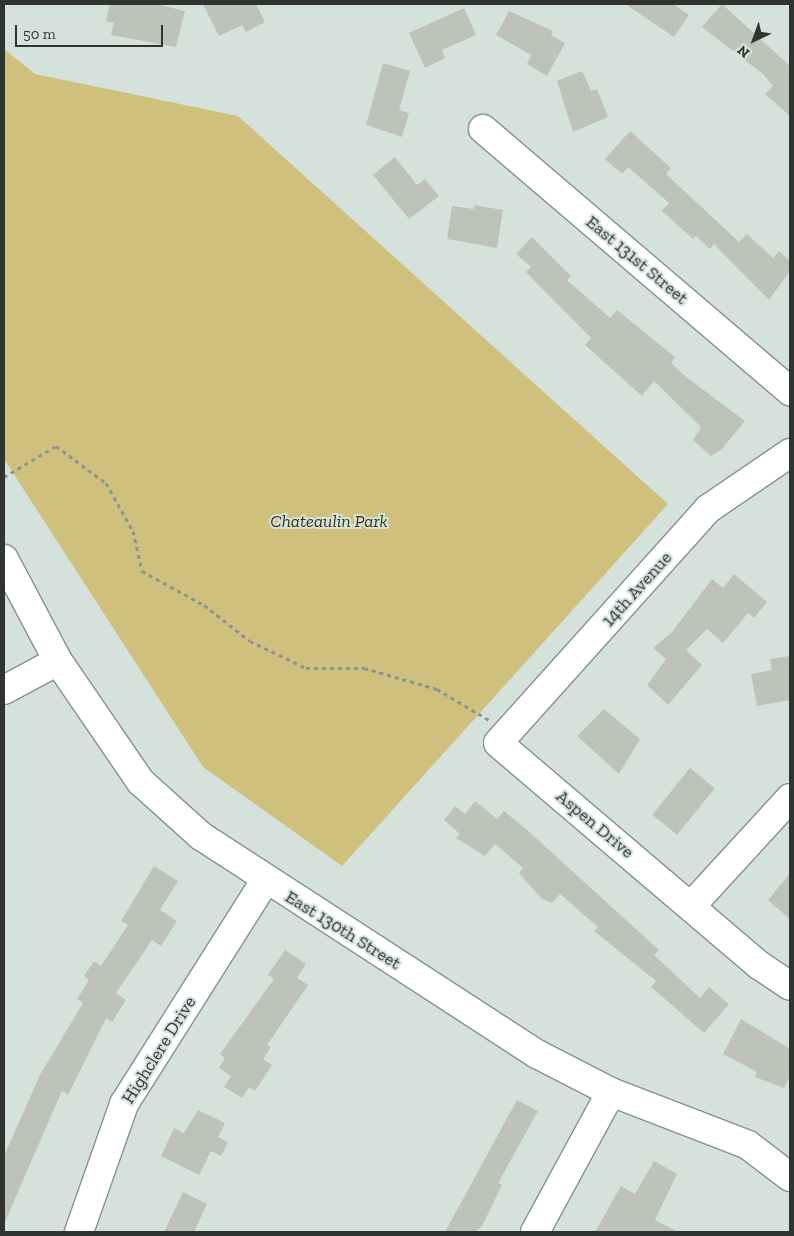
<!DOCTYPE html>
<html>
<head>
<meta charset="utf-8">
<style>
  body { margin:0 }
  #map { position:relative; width:794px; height:1236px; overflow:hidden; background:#d5e2db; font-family:"Zilla Slab",serif }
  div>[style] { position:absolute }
  .green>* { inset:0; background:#d0c07e }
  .building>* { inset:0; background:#bdc3b8; transform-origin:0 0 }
  .path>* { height:3px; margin-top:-1.5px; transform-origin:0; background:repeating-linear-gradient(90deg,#8b9590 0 4px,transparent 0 8px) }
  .roads { filter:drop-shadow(1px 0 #86928d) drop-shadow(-1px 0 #86928d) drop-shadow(0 1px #86928d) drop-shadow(0 -1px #86928d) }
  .minor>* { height:28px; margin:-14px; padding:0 14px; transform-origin:14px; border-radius:14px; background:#fff }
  span { translate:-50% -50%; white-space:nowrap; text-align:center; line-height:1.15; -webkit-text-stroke:4px #d5e2db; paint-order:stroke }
  .street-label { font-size:18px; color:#2f3431 }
  .park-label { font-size:18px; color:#3d3409; font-style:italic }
  .frame { position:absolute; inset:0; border:5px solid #2f3431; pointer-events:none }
  .north { position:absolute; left:729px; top:15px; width:50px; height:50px; -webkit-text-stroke:4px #d5e2db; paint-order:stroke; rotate:222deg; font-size:14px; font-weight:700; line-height:20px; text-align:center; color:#2f3431 }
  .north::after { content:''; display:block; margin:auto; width:18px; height:22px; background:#2f3431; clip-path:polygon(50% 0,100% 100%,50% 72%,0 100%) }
  .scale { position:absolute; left:15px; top:25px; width:148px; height:22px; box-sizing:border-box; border:2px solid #2f3431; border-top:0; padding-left:6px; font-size:15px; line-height:18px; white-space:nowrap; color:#2f3431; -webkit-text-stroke:4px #d5e2db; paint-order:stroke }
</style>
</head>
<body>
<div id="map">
  <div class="green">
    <i style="clip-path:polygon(4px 49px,35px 74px,238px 116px,668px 504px,342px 866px,203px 767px,4px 459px)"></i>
  </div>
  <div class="building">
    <i style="clip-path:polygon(110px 4px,156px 4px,185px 11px,176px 47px,111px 35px,114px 23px,106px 21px)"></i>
    <i style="clip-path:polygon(203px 4px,256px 4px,265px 22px,246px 32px,242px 25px,219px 36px)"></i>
    <i style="clip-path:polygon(625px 4px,673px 4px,689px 15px,674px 37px)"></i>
    <i style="clip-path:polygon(722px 4px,790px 66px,790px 116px,765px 94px,773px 86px,763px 74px,702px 27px)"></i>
    <i style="clip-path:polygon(464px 8px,476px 35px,442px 50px,445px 58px,425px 68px,409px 33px)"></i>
    <i style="clip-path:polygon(509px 11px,553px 31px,551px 35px,565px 43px,547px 76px,527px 64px,531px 55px,496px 35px)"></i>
    <i style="clip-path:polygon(383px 63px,410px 71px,399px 110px,409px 113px,402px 137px,366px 125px)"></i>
    <i style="clip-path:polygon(582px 71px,591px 91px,597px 89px,608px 117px,573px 132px,557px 81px)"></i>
    <i style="clip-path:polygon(630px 131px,671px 168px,666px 174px,739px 242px,747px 234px,773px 258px,779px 251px,790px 261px,790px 271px,769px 300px,714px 244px,710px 249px,696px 236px,693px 239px,662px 211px,669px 203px,628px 167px,622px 174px,605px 159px)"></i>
    <i style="clip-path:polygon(395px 157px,417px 185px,425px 179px,439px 196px,409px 219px,373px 175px)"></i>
    <i style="clip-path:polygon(474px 205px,503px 210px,497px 248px,447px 239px,452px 206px,474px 209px)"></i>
    <i style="clip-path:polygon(532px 237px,571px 276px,567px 280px,610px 318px,617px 310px,675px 357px,671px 363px,686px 377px,745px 421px,721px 450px,711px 456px,693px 440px,701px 427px,654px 381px,642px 396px,585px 345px,591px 338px,526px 272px,531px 267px,516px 254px)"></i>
    <i style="clip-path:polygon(734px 574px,767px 602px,754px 618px,748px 613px,723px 643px,707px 629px,686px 650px,702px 665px,668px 705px,647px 685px,666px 659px,653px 648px,672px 632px,712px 579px,723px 588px)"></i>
    <i style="clip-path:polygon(790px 656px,790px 700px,757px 706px,751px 674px,772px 670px,770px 659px)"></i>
    <i style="clip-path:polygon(604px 709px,640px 739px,619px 774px,577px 736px)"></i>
    <i style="left:690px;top:768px;width:32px;height:60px;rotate:39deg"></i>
    <i style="clip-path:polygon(475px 801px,497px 819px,504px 811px,526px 829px,659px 950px,654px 955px,700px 998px,709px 987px,729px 1004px,704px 1033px,651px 987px,656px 981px,594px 931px,598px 927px,560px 894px,552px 903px,541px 898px,519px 873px,523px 868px,495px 844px,485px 856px,456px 838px,460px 834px,444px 820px,455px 806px,465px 814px)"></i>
    <i style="clip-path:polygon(154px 866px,178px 881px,160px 910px,177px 921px,161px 946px,152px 940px,116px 993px,126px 1000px,112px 1022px,106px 1018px,68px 1095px,62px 1091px,4px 1224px,4px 1156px,40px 1075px,83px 1003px,77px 999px,89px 980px,84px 976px,94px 961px,101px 966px,128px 925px,121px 921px)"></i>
    <i style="clip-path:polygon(790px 873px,790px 919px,768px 900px)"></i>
    <i style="clip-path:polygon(285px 950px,306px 964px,297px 978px,308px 985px,267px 1045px,271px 1047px,263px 1059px,272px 1065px,255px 1091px,249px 1087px,242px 1098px,224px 1087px,231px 1076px,219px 1068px,225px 1058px,220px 1054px,274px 979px,268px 975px)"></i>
    <i style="clip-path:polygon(741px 1019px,790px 1049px,790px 1076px,784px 1088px,755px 1077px,757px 1072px,723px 1054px)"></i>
    <i style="clip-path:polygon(517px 1100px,538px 1111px,498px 1183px,502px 1185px,482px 1226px,475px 1232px,445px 1232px)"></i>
    <i style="clip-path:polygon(198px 1110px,225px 1123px,218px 1137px,228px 1142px,221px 1156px,211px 1151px,199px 1175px,161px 1156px,174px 1128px,184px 1133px)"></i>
    <i style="clip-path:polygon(654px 1161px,677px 1174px,655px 1220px,678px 1232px,595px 1232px,621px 1186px,635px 1194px)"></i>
    <i style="clip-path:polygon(183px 1192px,207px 1204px,194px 1232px,164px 1232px)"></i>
  </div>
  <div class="path">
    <i style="left:4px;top:477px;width:61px;rotate:-30.8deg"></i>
    <i style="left:56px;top:446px;width:62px;rotate:36.5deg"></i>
    <i style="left:106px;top:483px;width:55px;rotate:60.6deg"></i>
    <i style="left:133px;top:531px;width:41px;rotate:77.3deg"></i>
    <i style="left:142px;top:571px;width:71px;rotate:28.7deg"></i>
    <i style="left:204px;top:605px;width:58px;rotate:38deg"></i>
    <i style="left:250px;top:641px;width:62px;rotate:25.7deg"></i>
    <i style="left:306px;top:668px;width:58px"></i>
    <i style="left:364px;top:668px;width:76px;rotate:16deg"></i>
    <i style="left:437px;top:689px;width:61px;rotate:30.8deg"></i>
  </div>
  <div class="roads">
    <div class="minor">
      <i style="left:483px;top:129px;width:404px;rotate:40.5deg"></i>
      <i style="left:790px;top:453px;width:99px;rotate:145.7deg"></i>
      <i style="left:708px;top:509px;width:314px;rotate:131.9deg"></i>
      <i style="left:498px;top:743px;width:343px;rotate:40.4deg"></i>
      <i style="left:759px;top:965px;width:37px;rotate:34deg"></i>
      <i style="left:4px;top:559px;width:115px;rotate:62.1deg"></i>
      <i style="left:58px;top:661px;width:147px;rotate:55.6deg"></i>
      <i style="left:141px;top:782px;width:81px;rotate:42deg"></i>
      <i style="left:201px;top:836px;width:401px;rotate:33deg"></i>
      <i style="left:537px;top:1054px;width:83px;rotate:27.2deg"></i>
      <i style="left:611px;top:1092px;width:147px;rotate:21.1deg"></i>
      <i style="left:748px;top:1145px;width:53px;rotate:37.3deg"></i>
      <i style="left:4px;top:690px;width:61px;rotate:-28.2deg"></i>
      <i style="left:692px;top:905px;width:145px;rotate:-47.5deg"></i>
      <i style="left:79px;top:1232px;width:136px;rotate:-70.6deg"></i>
      <i style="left:124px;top:1104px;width:264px;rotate:-57.7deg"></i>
      <i style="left:535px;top:1232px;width:159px;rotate:-61.5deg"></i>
    </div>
  </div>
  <div class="street-label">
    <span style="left:637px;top:260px;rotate:40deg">East 131st Street</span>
    <span style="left:637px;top:589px;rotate:-48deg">14th Avenue</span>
    <span style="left:595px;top:824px;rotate:40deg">Aspen Drive</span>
    <span style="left:343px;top:930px;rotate:32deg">East 130th Street</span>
    <span style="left:159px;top:1050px;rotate:-58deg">Highclere Drive</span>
  </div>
  <div class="park-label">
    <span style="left:329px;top:521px">Chateaulin Park</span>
  </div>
  <div class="frame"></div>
  <div class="north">N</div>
  <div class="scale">50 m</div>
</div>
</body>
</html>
